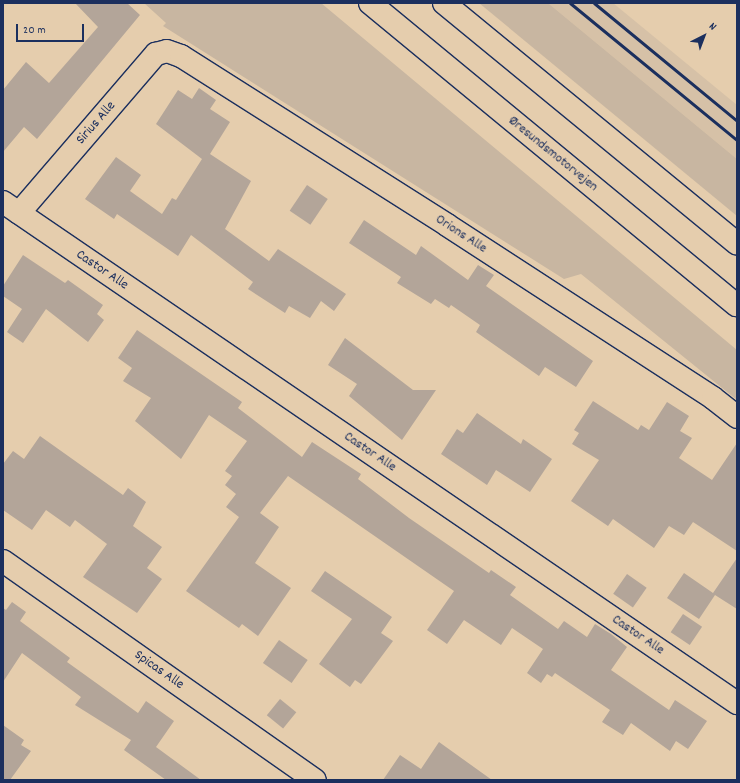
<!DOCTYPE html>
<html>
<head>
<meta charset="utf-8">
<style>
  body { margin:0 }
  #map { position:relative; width:740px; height:783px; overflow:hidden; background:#e5cdad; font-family:Dekko,sans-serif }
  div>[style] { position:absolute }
  .built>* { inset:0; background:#d6c1a7 }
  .green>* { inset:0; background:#c8b6a1 }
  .building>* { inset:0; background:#b3a599; transform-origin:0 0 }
  .roads { filter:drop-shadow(1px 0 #1b2f5e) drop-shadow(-1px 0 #1b2f5e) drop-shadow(0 1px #1b2f5e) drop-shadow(0 -1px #1b2f5e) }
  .minor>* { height:22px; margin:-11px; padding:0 11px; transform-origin:11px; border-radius:11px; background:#e5cdad }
  .highway>* { height:22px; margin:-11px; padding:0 11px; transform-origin:11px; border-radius:11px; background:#e5cdad }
  .rail>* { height:3px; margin:-1.5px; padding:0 1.5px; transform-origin:1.5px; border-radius:1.5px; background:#1b2f5e }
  span { translate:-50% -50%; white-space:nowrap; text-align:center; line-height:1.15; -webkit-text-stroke:3px #e5cdad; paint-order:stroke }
  .street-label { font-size:14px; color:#1b2f5e }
  .frame { position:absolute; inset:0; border:4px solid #1b2f5e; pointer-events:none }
  .north { position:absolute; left:684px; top:16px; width:40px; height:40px; -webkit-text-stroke:3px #e5cdad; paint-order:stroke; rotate:42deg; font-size:11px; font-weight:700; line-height:16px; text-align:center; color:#1b2f5e }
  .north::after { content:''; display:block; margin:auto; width:14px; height:18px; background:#1b2f5e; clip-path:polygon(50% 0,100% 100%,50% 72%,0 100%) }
  .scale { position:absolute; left:16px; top:24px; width:68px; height:18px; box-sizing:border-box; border:2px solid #1b2f5e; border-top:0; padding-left:5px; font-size:12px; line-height:14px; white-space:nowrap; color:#1b2f5e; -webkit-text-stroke:3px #e5cdad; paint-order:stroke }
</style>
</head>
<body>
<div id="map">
  <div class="built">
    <i style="clip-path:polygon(548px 3px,613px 3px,737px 105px,737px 159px)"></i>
  </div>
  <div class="green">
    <i style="clip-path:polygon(144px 3px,321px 3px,737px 350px,737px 400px,581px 274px,564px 279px,163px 26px,166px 23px)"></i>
    <i style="clip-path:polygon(479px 3px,548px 3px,737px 159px,737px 216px)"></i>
  </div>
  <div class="building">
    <i style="clip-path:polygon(75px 3px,127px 3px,140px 15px,37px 139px,24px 127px,3px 152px,3px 90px,26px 62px,49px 83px,98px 27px)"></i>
    <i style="clip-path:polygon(199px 88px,216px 100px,210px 109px,230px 122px,210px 154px,251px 181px,225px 229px,269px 261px,278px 249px,346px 294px,334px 311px,321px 301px,310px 318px,289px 306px,285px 313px,248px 289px,253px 282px,191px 235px,178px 256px,117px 214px,114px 219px,85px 199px,116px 157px,141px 175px,130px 191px,162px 214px,172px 198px,176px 200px,202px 159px,156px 124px,178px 90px,192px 99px)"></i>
    <i style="left:307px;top:185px;width:25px;height:31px;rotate:34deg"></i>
    <i style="clip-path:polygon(364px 220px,416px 255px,421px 246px,468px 280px,478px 265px,494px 275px,486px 286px,593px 361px,576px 387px,545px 367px,539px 376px,476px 332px,480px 325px,451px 305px,449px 308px,435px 299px,431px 304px,397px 283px,401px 277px,349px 243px)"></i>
    <i style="clip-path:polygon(23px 255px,65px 283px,68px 280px,103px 305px,97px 314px,104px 320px,88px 342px,46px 309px,23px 343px,7px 332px,22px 309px,3px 296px,3px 286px)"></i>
    <i style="clip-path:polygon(137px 330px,242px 402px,238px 408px,302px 457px,312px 442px,361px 474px,358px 479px,409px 518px,489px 573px,491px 570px,516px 587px,510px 595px,558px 629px,564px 621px,587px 637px,595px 624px,611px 634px,627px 647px,611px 670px,669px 710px,675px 700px,707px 721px,688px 749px,676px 741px,670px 751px,631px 723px,623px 735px,602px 722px,610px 710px,555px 673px,552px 677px,547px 674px,541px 683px,527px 673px,543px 649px,512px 628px,501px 645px,464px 620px,447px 644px,427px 630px,454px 591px,288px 476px,260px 513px,279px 527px,255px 563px,291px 588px,258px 636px,242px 624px,239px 628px,186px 591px,239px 517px,226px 507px,236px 494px,225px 485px,232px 476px,225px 471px,247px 441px,209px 415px,181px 459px,135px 421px,151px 398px,123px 381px,132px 368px,118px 358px)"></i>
    <i style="clip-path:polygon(345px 338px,413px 390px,436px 390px,402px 440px,349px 396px,357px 384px,328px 365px)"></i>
    <i style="clip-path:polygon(593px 401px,638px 430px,641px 425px,649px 430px,667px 402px,689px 416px,680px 431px,692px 438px,679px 458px,712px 480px,737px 443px,737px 551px,693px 522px,684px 535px,669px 526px,654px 548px,613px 519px,608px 526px,571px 501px,599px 460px,572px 444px,579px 433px,574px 430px)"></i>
    <i style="clip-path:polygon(477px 413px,521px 444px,523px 439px,552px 459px,530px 492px,496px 470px,487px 485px,441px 454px,457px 429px,463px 433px)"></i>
    <i style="clip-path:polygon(40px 436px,123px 495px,128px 488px,146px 502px,133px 526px,162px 547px,147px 568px,162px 579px,137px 613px,83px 577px,107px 544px,75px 520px,70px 527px,46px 510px,32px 530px,3px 510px,3px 464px,13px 451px,24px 459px)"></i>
    <i style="clip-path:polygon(737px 558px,737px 609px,715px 595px,699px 619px,667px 598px,684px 573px,713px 593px)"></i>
    <i style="clip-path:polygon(325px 571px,392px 617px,381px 633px,393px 641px,361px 684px,355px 680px,350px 687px,319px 664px,352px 619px,311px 591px)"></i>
    <i style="left:627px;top:574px;width:24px;height:24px;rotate:35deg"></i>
    <i style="clip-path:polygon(12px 602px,26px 612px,20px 621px,70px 658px,67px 662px,138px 713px,146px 701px,174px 721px,156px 747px,201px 780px,166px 780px,124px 750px,131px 740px,75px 705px,81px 697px,22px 653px,3px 682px,3px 608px,6px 610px)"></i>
    <i style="left:683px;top:614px;width:23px;height:22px;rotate:34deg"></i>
    <i style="left:279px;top:640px;width:35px;height:28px;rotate:35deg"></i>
    <i style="left:280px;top:699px;width:21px;height:21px;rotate:39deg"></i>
    <i style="clip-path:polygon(3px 725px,24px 740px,21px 745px,31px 751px,10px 780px,3px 780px)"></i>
    <i style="clip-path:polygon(439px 742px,492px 780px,383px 780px,400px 755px,421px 769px)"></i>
  </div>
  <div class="roads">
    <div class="minor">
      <i style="left:3px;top:202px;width:889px;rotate:34.32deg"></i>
      <i style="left:19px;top:213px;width:210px;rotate:-49.3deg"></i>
      <i style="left:156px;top:54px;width:11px;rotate:-15deg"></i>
      <i style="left:167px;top:51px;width:15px;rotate:20deg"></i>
      <i style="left:181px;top:56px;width:315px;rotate:32.4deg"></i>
      <i style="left:447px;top:225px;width:317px;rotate:33deg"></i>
      <i style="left:713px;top:398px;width:31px;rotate:38deg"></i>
      <i style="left:3px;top:561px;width:381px;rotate:35.1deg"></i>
    </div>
    <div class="highway">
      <i style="left:370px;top:3px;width:475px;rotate:39.5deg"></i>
      <i style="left:444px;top:3px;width:379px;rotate:39.4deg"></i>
    </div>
  </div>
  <div class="rail">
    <i style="left:570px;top:3px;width:216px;rotate:39.4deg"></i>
    <i style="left:594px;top:3px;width:185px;rotate:39.5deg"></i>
  </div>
  <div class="street-label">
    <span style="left:96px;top:123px;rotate:-49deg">Sirius Alle</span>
    <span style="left:553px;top:154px;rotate:39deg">Øresundsmotorvejen</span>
    <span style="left:461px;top:234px;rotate:33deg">Orions Alle</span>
    <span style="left:102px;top:270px;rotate:34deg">Castor Alle</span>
    <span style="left:370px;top:452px;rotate:34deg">Castor Alle</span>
    <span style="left:638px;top:635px;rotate:34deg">Castor Alle</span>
    <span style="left:159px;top:670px;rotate:35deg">Spicas Alle</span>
  </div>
  <div class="frame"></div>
  <div class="north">N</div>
  <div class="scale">20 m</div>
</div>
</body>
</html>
